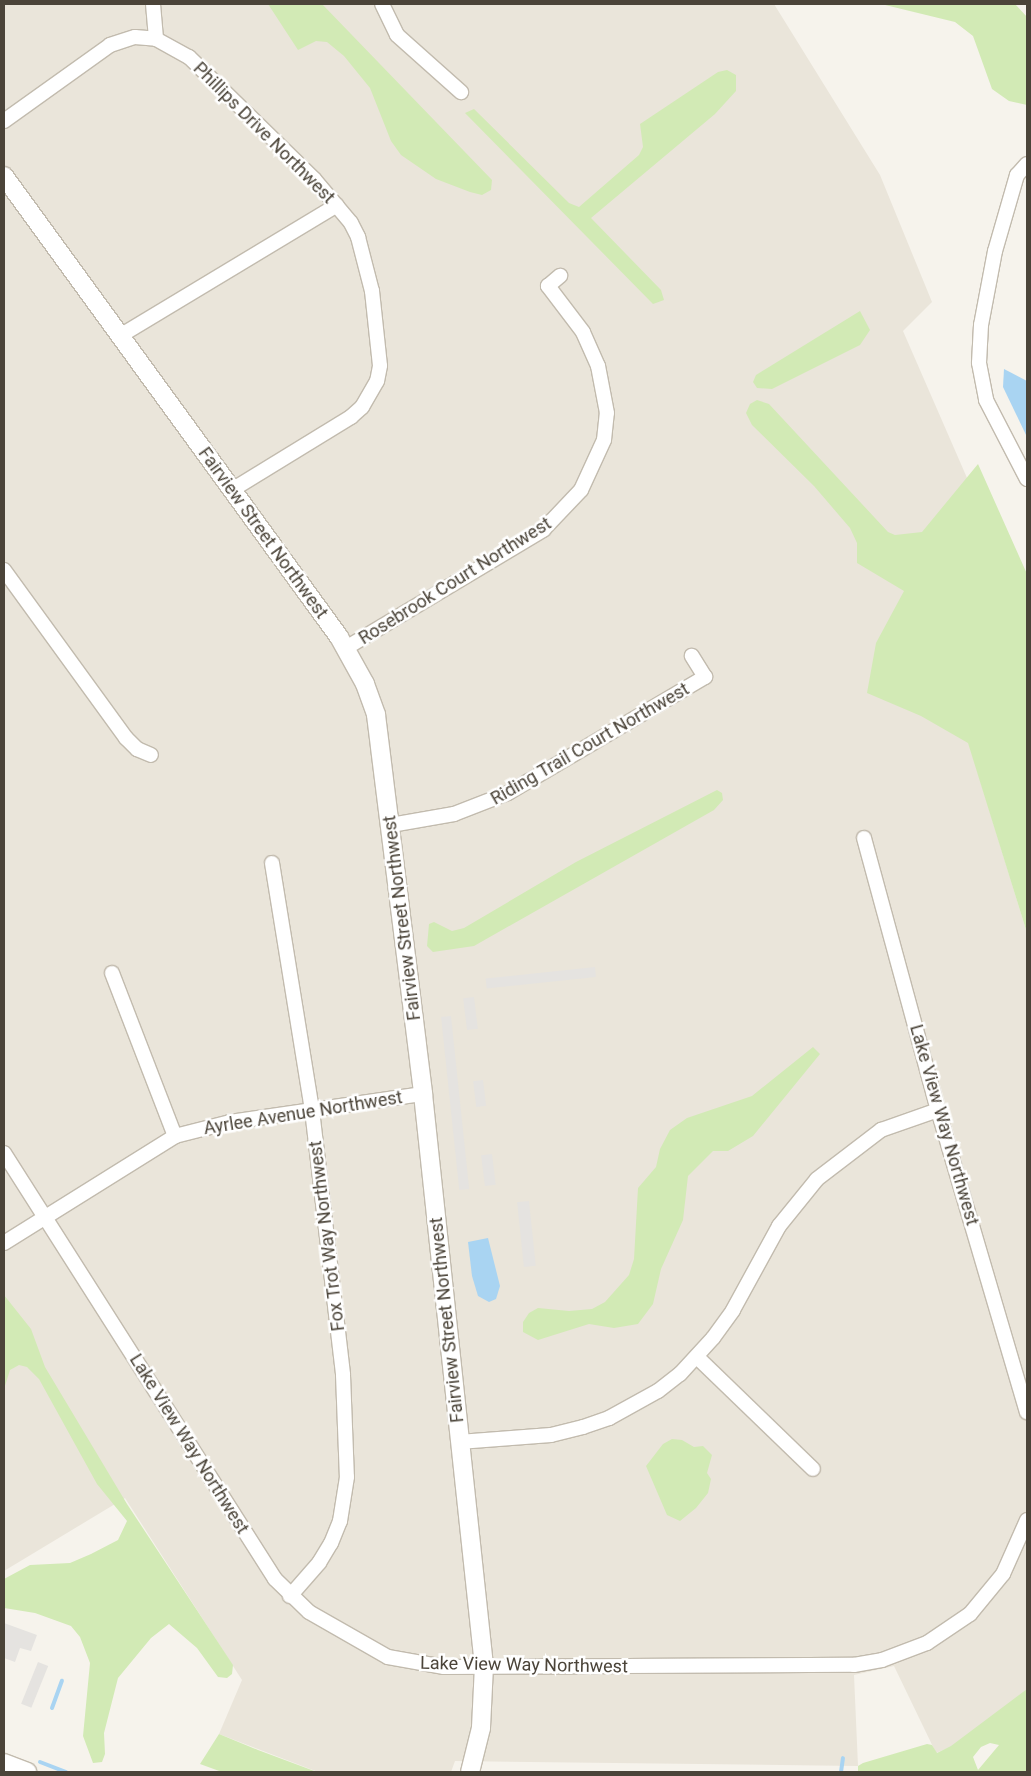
<!DOCTYPE html>
<html>
<head>
<meta charset="utf-8">
<style>
  body { margin:0 }
  #map { position:relative; width:1031px; height:1776px; overflow:hidden; background:#f6f3ec; font-family:Roboto,sans-serif }
  div>[style] { position:absolute }
  .residential>* { inset:0; background:#eae5da }
  .green>* { inset:0; background:#d2eab5 }
  .parking>* { inset:0; background:#e5e3e0; transform-origin:0 0 }
  .water>* { inset:0; background:#a9d4f2 }
  .stream>* { height:4px; margin:-2px; padding:0 2px; transform-origin:2px; border-radius:2px; background:#a9d4f2 }
  .roads { filter:drop-shadow(1px 0 #c2bbae) drop-shadow(-1px 0 #c2bbae) drop-shadow(0 1px #c2bbae) drop-shadow(0 -1px #c2bbae) }
  .minor>* { height:14px; margin:-7px; padding:0 7px; transform-origin:7px; border-radius:7px; background:#fff }
  .tertiary>* { height:18px; margin:-9px; padding:0 9px; transform-origin:9px; border-radius:9px; background:#fff }
  span { translate:-50% -50%; white-space:nowrap; text-align:center; line-height:1.15; -webkit-text-stroke:5px #fff; paint-order:stroke }
  .street-label { font-size:18px; color:#4b4439 }
  .frame { position:absolute; inset:0; border:5px solid #4b4439; pointer-events:none }
</style>
</head>
<body>
<div id="map">
  <div class="residential">
    <i style="clip-path:polygon(4px 4px,774px 4px,880px 175px,932px 302px,903px 331px,981px 510px,954px 695px,1027px 933px,1027px 1716px,936px 1753px,894px 1666px,854px 1675px,858px 1766px,455px 1761px,451px 1772px,318px 1772px,219px 1734px,242px 1680px,125px 1498px,4px 1571px)"></i>
  </div>
  <div class="green">
    <i style="clip-path:polygon(268px 4px,322px 4px,492px 180px,491px 190px,482px 195px,470px 192px,436px 179px,401px 155px,391px 141px,370px 88px,344px 56px,327px 42px,316px 41px,298px 50px)"></i>
    <i style="clip-path:polygon(881px 4px,1015px 4px,1027px 17px,1027px 105px,1009px 101px,992px 89px,973px 36px,955px 22px)"></i>
    <i style="clip-path:polygon(727px 70px,736px 75px,736px 91px,715px 114px,591px 218px,661px 290px,664px 300px,653px 304px,465px 113px,474px 109px,569px 203px,579px 207px,639px 155px,643px 147px,640px 124px,718px 72px)"></i>
    <i style="clip-path:polygon(860px 311px,870px 330px,860px 345px,772px 389px,757px 388px,753px 382px,756px 375px)"></i>
    <i style="clip-path:polygon(757px 400px,769px 404px,888px 532px,895px 535px,922px 532px,978px 464px,1027px 574px,1027px 933px,968px 743px,921px 716px,867px 693px,876px 643px,904px 591px,857px 563px,857px 543px,850px 528px,814px 486px,752px 425px,746px 413px,750px 404px)"></i>
    <i style="clip-path:polygon(717px 790px,722px 793px,723px 800px,714px 810px,474px 946px,433px 952px,427px 946px,429px 924px,434px 922px,452px 931px,464px 928px,576px 862px)"></i>
    <i style="clip-path:polygon(813px 1047px,820px 1054px,753px 1136px,728px 1151px,713px 1151px,688px 1176px,683px 1220px,661px 1269px,653px 1304px,638px 1324px,614px 1328px,589px 1324px,538px 1340px,523px 1332px,523px 1322px,529px 1313px,538px 1308px,569px 1311px,592px 1309px,605px 1302px,629px 1275px,634px 1259px,638px 1188px,656px 1167px,660px 1149px,670px 1130px,687px 1118px,752px 1096px)"></i>
    <i style="clip-path:polygon(4px 1295px,31px 1329px,45px 1367px,127px 1504px,233px 1665px,232px 1674px,227px 1678px,218px 1677px,197px 1648px,169px 1624px,151px 1638px,118px 1678px,104px 1733px,105px 1754px,102px 1762px,93px 1763px,83px 1736px,90px 1663px,80px 1637px,71px 1626px,35px 1613px,4px 1608px,4px 1579px,30px 1565px,70px 1563px,91px 1554px,118px 1540px,127px 1521px,97px 1484px,39px 1379px,27px 1367px,19px 1365px,10px 1370px,4px 1389px)"></i>
    <i style="clip-path:polygon(672px 1439px,682px 1440px,694px 1447px,703px 1446px,712px 1455px,707px 1473px,711px 1479px,708px 1493px,696px 1508px,680px 1521px,667px 1515px,646px 1466px,663px 1444px)"></i>
    <i style="clip-path:polygon(evenodd,1027px 1689px,1027px 1772px,858px 1772px,858px 1766px,863px 1763px,927px 1744px,932px 1745px,937px 1753px,951px 1746px,1027px 1689px,990px 1743px,999px 1745px,978px 1770px,973px 1757px,981px 1747px,990px 1743px)"></i>
    <i style="clip-path:polygon(219px 1734px,258px 1750px,317px 1772px,222px 1772px,200px 1764px)"></i>
  </div>
  <div class="parking">
    <i style="left:595px;top:967px;width:10px;height:110px;rotate:84deg"></i>
    <i style="left:474px;top:997px;width:32px;height:11px;rotate:83deg"></i>
    <i style="left:451px;top:1016px;width:174px;height:10px;rotate:84deg"></i>
    <i style="left:483px;top:1080px;width:26px;height:10px;rotate:83deg"></i>
    <i style="left:492px;top:1154px;width:31px;height:11px;rotate:83deg"></i>
    <i style="left:529px;top:1201px;width:65px;height:12px;rotate:84deg"></i>
    <i style="clip-path:polygon(4px 1623px,37px 1635px,31px 1651px,20px 1648px,15px 1662px,4px 1658px)"></i>
    <i style="left:38px;top:1662px;width:11px;height:45px;rotate:22deg"></i>
  </div>
  <div class="water">
    <i style="clip-path:polygon(1004px 369px,1027px 381px,1027px 437px,1003px 387px)"></i>
    <i style="clip-path:polygon(488px 1238px,500px 1286px,496px 1299px,489px 1302px,478px 1296px,472px 1276px,468px 1242px)"></i>
  </div>
  <div class="stream">
    <i style="left:52px;top:1708px;width:29px;rotate:-70deg"></i>
    <i style="left:40px;top:1762px;width:28px;rotate:21deg"></i>
    <i style="left:841px;top:1772px;width:14px;rotate:-82deg"></i>
  </div>
  <div class="roads">
    <div class="minor">
      <i style="left:153px;top:4px;width:35px;rotate:85deg"></i>
      <i style="left:382px;top:4px;width:34px;rotate:64deg"></i>
      <i style="left:397px;top:35px;width:86px;rotate:41.7deg"></i>
      <i style="left:4px;top:121px;width:130px;rotate:-35.6deg"></i>
      <i style="left:110px;top:45px;width:26px;rotate:-18deg"></i>
      <i style="left:135px;top:37px;width:21px;rotate:5deg"></i>
      <i style="left:156px;top:39px;width:38px;rotate:29deg"></i>
      <i style="left:189px;top:57px;width:175px;rotate:44.3deg"></i>
      <i style="left:314px;top:179px;width:57px;rotate:49.9deg"></i>
      <i style="left:351px;top:223px;width:16px;rotate:63deg"></i>
      <i style="left:358px;top:237px;width:56px;rotate:75.5deg"></i>
      <i style="left:372px;top:291px;width:75px;rotate:83.9deg"></i>
      <i style="left:380px;top:366px;width:15px;rotate:101deg"></i>
      <i style="left:377px;top:381px;width:30px;rotate:120deg"></i>
      <i style="left:362px;top:407px;width:15px;rotate:138deg"></i>
      <i style="left:351px;top:417px;width:140px;rotate:148.5deg"></i>
      <i style="left:1027px;top:164px;width:15px;rotate:132deg"></i>
      <i style="left:1017px;top:175px;width:79px;rotate:106.1deg"></i>
      <i style="left:995px;top:251px;width:75px;rotate:100.7deg"></i>
      <i style="left:981px;top:325px;width:38px;rotate:93deg"></i>
      <i style="left:979px;top:363px;width:38px;rotate:79deg"></i>
      <i style="left:986px;top:400px;width:89px;rotate:62.6deg"></i>
      <i style="left:120px;top:336px;width:253px;rotate:-31.1deg"></i>
      <i style="left:4px;top:570px;width:208px;rotate:54deg"></i>
      <i style="left:126px;top:738px;width:16px;rotate:45deg"></i>
      <i style="left:137px;top:749px;width:15px;rotate:23deg"></i>
      <i style="left:346px;top:648px;width:230px;rotate:-30.9deg"></i>
      <i style="left:543px;top:530px;width:55px;rotate:-46.5deg"></i>
      <i style="left:581px;top:490px;width:55px;rotate:-65.3deg"></i>
      <i style="left:604px;top:440px;width:27px;rotate:-84deg"></i>
      <i style="left:607px;top:413px;width:48px;rotate:-100.8deg"></i>
      <i style="left:598px;top:366px;width:37px;rotate:-114deg"></i>
      <i style="left:583px;top:332px;width:58px;rotate:-127.3deg"></i>
      <i style="left:548px;top:286px;width:16px;rotate:-40deg"></i>
      <i style="left:391px;top:825px;width:64px;rotate:-9.9deg"></i>
      <i style="left:454px;top:814px;width:58px;rotate:-21.3deg"></i>
      <i style="left:508px;top:793px;width:229px;rotate:-30.5deg"></i>
      <i style="left:705px;top:677px;width:25px;rotate:-122deg"></i>
      <i style="left:864px;top:838px;width:282px;rotate:74.8deg"></i>
      <i style="left:938px;top:1110px;width:315px;rotate:73.6deg"></i>
      <i style="left:272px;top:863px;width:250px;rotate:80.8deg"></i>
      <i style="left:312px;top:1110px;width:267px;rotate:83.3deg"></i>
      <i style="left:343px;top:1375px;width:102px;rotate:87.8deg"></i>
      <i style="left:347px;top:1477px;width:45px;rotate:99deg"></i>
      <i style="left:340px;top:1521px;width:24px;rotate:112deg"></i>
      <i style="left:331px;top:1543px;width:23px;rotate:121deg"></i>
      <i style="left:319px;top:1563px;width:44px;rotate:131.3deg"></i>
      <i style="left:112px;top:973px;width:175px;rotate:68.9deg"></i>
      <i style="left:4px;top:1153px;width:505px;rotate:57.54deg"></i>
      <i style="left:275px;top:1579px;width:47px;rotate:44.1deg"></i>
      <i style="left:309px;top:1612px;width:91px;rotate:29.7deg"></i>
      <i style="left:388px;top:1657px;width:57px;rotate:10.1deg"></i>
      <i style="left:444px;top:1667px;width:410px;rotate:-0.3deg"></i>
      <i style="left:854px;top:1665px;width:28px;rotate:-10deg"></i>
      <i style="left:882px;top:1660px;width:48px;rotate:-20.7deg"></i>
      <i style="left:927px;top:1643px;width:52px;rotate:-34deg"></i>
      <i style="left:970px;top:1614px;width:52px;rotate:-50.5deg"></i>
      <i style="left:1003px;top:1574px;width:59px;rotate:-66deg"></i>
      <i style="left:4px;top:1243px;width:202px;rotate:-32deg"></i>
      <i style="left:175px;top:1136px;width:57px;rotate:-14.3deg"></i>
      <i style="left:230px;top:1122px;width:195px;rotate:-8.3deg"></i>
      <i style="left:697px;top:1357px;width:161px;rotate:44deg"></i>
      <i style="left:459px;top:1442px;width:92px;rotate:-4.4deg"></i>
      <i style="left:551px;top:1435px;width:33px;rotate:-14deg"></i>
      <i style="left:583px;top:1427px;width:28px;rotate:-19deg"></i>
      <i style="left:609px;top:1418px;width:56px;rotate:-28.9deg"></i>
      <i style="left:658px;top:1391px;width:28px;rotate:-38deg"></i>
      <i style="left:680px;top:1374px;width:49px;rotate:-47.5deg"></i>
      <i style="left:713px;top:1338px;width:34px;rotate:-54deg"></i>
      <i style="left:733px;top:1310px;width:96px;rotate:-61.3deg"></i>
      <i style="left:779px;top:1226px;width:60px;rotate:-51deg"></i>
      <i style="left:817px;top:1179px;width:81px;rotate:-37.4deg"></i>
      <i style="left:881px;top:1130px;width:60px;rotate:-19.3deg"></i>
    </div>
    <div class="tertiary">
      <i style="left:4px;top:176px;width:570px;rotate:53.99deg"></i>
      <i style="left:339px;top:637px;width:54px;rotate:61deg"></i>
      <i style="left:365px;top:684px;width:33px;rotate:70deg"></i>
      <i style="left:376px;top:715px;width:382px;rotate:82.9deg"></i>
      <i style="left:423px;top:1094px;width:575px;rotate:83.91deg"></i>
      <i style="left:484px;top:1666px;width:62px;rotate:92.8deg"></i>
      <i style="left:481px;top:1728px;width:45px;rotate:104deg"></i>
      <i style="left:4px;top:1763px;width:25px;rotate:21deg"></i>
    </div>
  </div>
  <div class="street-label">
    <span style="left:264px;top:133px;rotate:45deg">Phillips Drive Northwest</span>
    <span style="left:263px;top:533px;rotate:54deg">Fairview Street Northwest</span>
    <span style="left:455px;top:581px;rotate:-32deg">Rosebrook Court Northwest</span>
    <span style="left:590px;top:744px;rotate:-30deg">Riding Trail Court Northwest</span>
    <span style="left:402px;top:918px;rotate:-97deg">Fairview Street Northwest</span>
    <span style="left:303px;top:1113px;rotate:-9deg">Ayrlee Avenue Northwest</span>
    <span style="left:944px;top:1125px;rotate:74deg">Lake View Way Northwest</span>
    <span style="left:327px;top:1236px;rotate:-97deg">Fox Trot Way Northwest</span>
    <span style="left:447px;top:1320px;rotate:-96deg">Fairview Street Northwest</span>
    <span style="left:189px;top:1444px;rotate:58deg">Lake View Way Northwest</span>
    <span style="left:524px;top:1665px;rotate:1deg">Lake View Way Northwest</span>
  </div>
  <div class="frame"></div>
</div>
</body>
</html>
